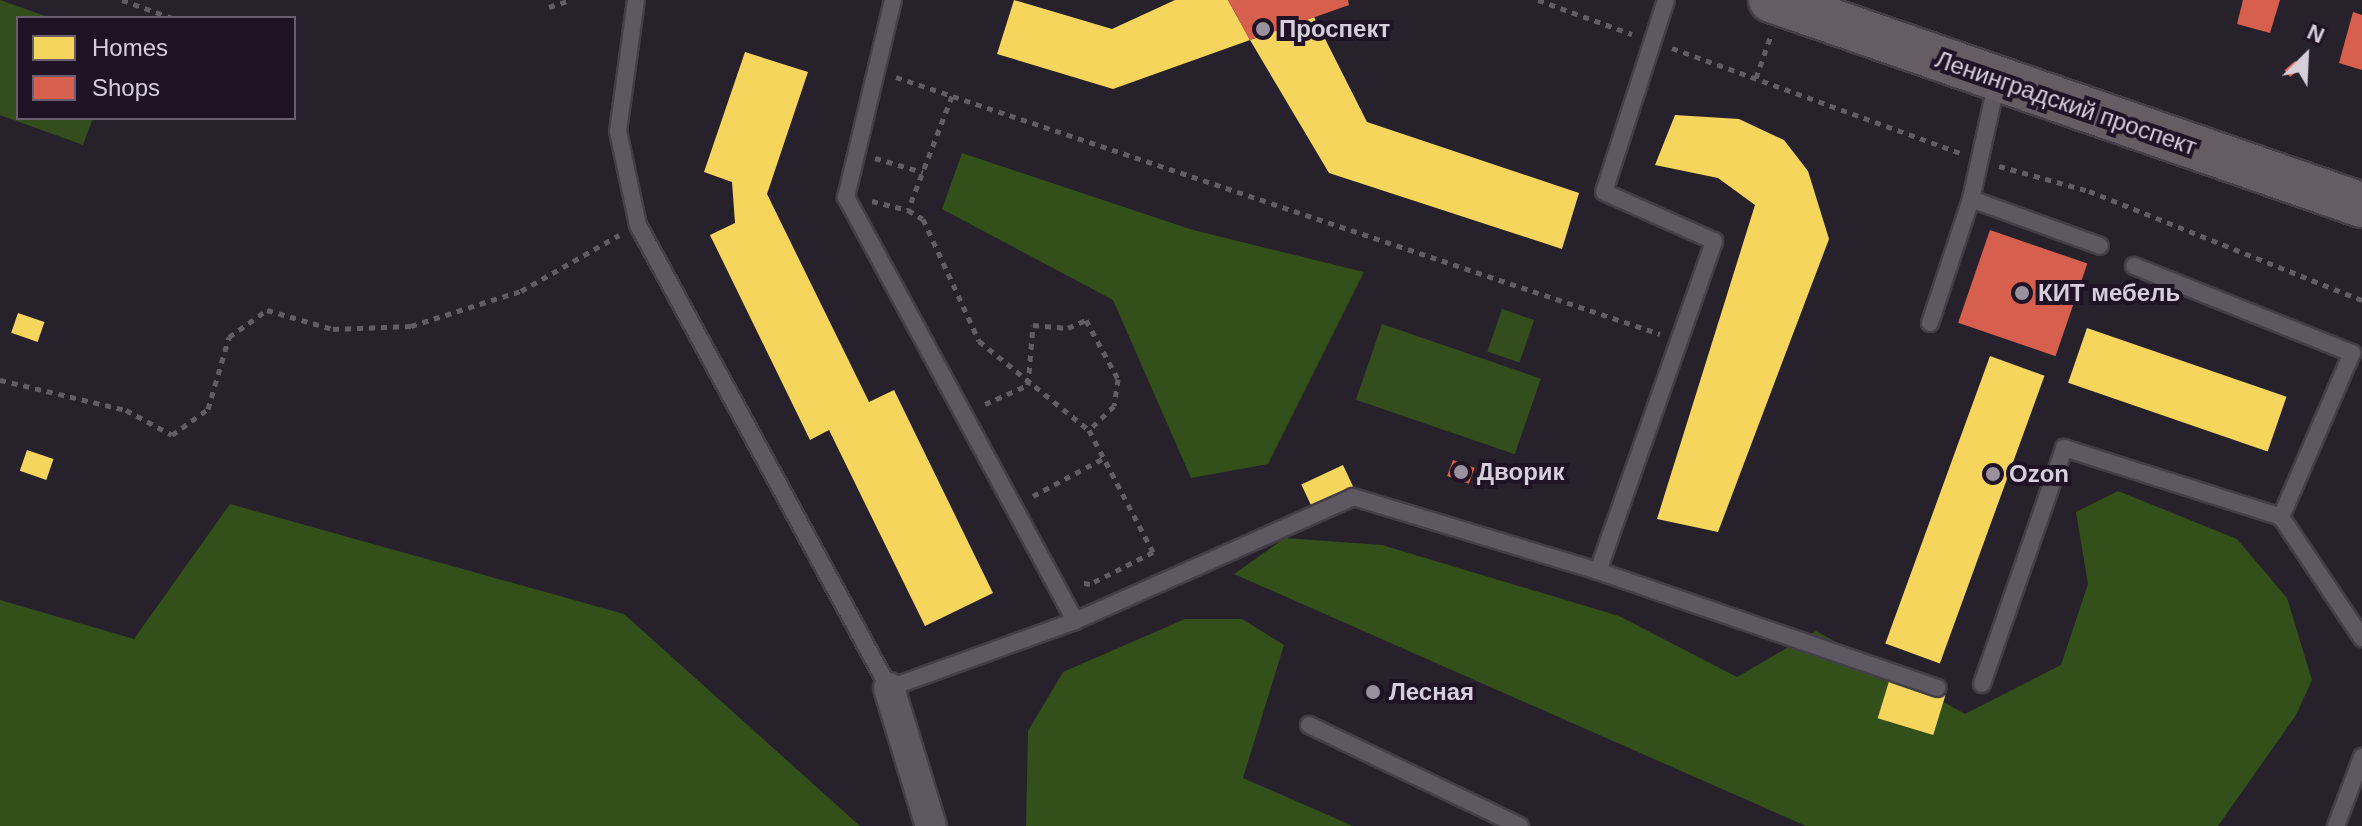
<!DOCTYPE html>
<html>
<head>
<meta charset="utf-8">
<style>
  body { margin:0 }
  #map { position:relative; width:2362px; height:826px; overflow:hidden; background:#27212b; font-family:Helvetica,sans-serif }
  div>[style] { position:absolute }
  .green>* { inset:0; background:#344d1d; transform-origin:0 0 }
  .forest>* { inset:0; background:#334f1a }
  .homes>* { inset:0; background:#f6d55c; transform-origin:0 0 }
  .shops>* { inset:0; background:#d6604d; transform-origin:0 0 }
  .path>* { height:5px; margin-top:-2.5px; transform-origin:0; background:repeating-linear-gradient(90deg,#625d65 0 6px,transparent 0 12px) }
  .roads { filter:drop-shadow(2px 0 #433e47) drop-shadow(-2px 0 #433e47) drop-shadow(0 2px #433e47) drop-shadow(0 -2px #433e47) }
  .lane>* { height:16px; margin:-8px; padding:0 8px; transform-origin:8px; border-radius:8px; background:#5d5861 }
  .street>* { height:30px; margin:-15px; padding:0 15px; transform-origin:15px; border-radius:15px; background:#5d5861 }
  .secondary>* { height:44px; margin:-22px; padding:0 22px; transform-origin:22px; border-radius:22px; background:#655d63 }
  .dots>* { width:22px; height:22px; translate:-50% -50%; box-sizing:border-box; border:4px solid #1f1325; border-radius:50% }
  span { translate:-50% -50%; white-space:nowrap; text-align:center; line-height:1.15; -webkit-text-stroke:8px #1f1325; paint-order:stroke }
  .poi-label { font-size:24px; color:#d6cedb; font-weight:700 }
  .left { translate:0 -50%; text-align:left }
  .street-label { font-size:24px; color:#d6cedb }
  .legend { position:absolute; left:16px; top:16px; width:280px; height:104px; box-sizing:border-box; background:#1f1325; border:2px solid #685e6e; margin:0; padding:10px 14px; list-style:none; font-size:24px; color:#d6cedb }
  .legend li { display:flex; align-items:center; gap:16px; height:40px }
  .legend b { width:40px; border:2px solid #685e6e }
  .north { position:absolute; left:2266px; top:16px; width:80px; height:80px; -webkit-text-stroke:6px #1f1325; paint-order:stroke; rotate:24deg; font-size:22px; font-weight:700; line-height:32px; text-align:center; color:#d6cedb }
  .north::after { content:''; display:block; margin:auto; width:28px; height:36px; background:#d6cedb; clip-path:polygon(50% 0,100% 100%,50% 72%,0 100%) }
</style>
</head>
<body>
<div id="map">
  <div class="green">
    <i style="clip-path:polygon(0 0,51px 18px,18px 18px,18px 118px,93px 118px,83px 145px,0 115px)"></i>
    <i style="left:1502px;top:309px;width:34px;height:45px;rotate:19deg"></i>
    <i style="left:1382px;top:324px;width:168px;height:80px;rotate:19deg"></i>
  </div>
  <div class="forest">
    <i style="clip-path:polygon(962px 153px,1193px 230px,1364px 272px,1268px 464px,1191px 478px,1113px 300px,942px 209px)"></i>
    <i style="clip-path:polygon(2118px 491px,2237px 539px,2287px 598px,2312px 680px,2296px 715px,2218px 826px,1806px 826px,1234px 574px,1285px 538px,1382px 545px,1619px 616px,1737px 677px,1816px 631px,1965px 714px,2061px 665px,2088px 584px,2076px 512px)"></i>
    <i style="clip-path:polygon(230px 504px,624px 614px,860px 826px,0 826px,0 600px,134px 639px)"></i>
    <i style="clip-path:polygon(1185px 619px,1242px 619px,1284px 645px,1243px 778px,1353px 826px,1026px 826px,1028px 731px,1063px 672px)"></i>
  </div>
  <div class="homes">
    <i style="clip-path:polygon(1014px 0,1112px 29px,1175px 0,1228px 0,1250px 40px,1113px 89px,997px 54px)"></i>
    <i style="clip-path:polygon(1314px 17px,1367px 122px,1579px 193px,1562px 249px,1329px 173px,1250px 40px)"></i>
    <i style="clip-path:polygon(745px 52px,808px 72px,767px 194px,869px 402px,894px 390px,993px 593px,925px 626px,829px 430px,810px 440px,710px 235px,735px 223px,732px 182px,704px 172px)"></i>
    <i style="clip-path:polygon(1675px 115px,1739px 119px,1784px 140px,1808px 171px,1829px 239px,1718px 532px,1657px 519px,1755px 205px,1718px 178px,1655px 165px)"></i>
    <i style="left:18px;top:313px;width:28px;height:21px;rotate:19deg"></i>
    <i style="left:2087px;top:328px;width:211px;height:58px;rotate:19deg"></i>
    <i style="left:1990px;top:356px;width:58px;height:306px;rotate:20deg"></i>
    <i style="left:27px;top:450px;width:28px;height:22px;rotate:19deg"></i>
    <i style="left:1343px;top:465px;width:26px;height:46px;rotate:65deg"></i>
    <i style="left:1890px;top:678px;width:58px;height:42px;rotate:17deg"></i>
  </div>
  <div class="shops">
    <i style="clip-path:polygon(1228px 0,1348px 0,1349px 5px,1250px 40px)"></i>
    <i style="clip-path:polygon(2243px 0,2280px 0,2270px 33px,2237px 24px)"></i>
    <i style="clip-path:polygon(2353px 12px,2362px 15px,2362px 70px,2339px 63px)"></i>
    <i style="left:2295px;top:61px;width:9px;height:14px;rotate:49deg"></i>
    <i style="left:1990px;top:230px;width:103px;height:98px;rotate:19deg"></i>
    <i style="left:1453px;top:460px;width:23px;height:17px;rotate:20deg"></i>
  </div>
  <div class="path">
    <i style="left:122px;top:0;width:53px;rotate:19.8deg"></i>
    <i style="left:1538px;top:0;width:100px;rotate:19.9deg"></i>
    <i style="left:549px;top:7px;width:23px;rotate:-18deg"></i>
    <i style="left:1672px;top:48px;width:307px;rotate:20deg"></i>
    <i style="left:896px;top:77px;width:806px;rotate:18.59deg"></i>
    <i style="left:1756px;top:78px;width:46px;rotate:-70.8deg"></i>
    <i style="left:952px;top:96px;width:122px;rotate:111.1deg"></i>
    <i style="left:908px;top:210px;width:17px;rotate:31deg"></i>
    <i style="left:923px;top:219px;width:134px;rotate:65.3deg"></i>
    <i style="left:979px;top:341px;width:141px;rotate:39deg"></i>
    <i style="left:1089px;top:430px;width:138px;rotate:62.3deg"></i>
    <i style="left:1153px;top:552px;width:71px;rotate:153.1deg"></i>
    <i style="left:1090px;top:584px;width:10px;rotate:-169deg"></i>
    <i style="left:875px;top:158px;width:50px;rotate:16.3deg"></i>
    <i style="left:1999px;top:166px;width:93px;rotate:15.5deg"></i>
    <i style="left:2089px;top:191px;width:294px;rotate:21.8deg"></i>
    <i style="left:872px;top:201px;width:37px;rotate:14deg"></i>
    <i style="left:0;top:380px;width:130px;rotate:13.4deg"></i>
    <i style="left:126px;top:410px;width:52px;rotate:28.5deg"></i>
    <i style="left:172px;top:435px;width:44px;rotate:-35.8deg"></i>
    <i style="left:208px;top:409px;width:75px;rotate:-73.7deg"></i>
    <i style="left:229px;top:337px;width:47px;rotate:-35.4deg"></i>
    <i style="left:267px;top:310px;width:69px;rotate:16.1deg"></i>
    <i style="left:333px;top:329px;width:78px;rotate:-2.2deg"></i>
    <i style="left:411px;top:326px;width:115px;rotate:-17.7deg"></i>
    <i style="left:521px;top:291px;width:113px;rotate:-29.7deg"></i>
    <i style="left:985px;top:404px;width:47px;rotate:-23.8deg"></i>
    <i style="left:1028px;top:385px;width:60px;rotate:-85.2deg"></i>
    <i style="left:1033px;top:325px;width:35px;rotate:5deg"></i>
    <i style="left:1068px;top:328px;width:20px;rotate:-24deg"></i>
    <i style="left:1086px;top:320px;width:67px;rotate:61.5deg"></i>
    <i style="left:1118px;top:379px;width:27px;rotate:98deg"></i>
    <i style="left:1114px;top:406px;width:35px;rotate:136deg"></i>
    <i style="left:1033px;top:496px;width:81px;rotate:-28.2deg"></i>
  </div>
  <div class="roads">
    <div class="lane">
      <i style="left:636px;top:0;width:132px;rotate:97.8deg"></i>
      <i style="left:618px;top:131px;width:96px;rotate:78deg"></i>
      <i style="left:638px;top:225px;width:527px;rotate:61.54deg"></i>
      <i style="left:889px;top:688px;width:198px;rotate:-19.8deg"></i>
      <i style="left:893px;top:0;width:203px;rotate:103.4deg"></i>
      <i style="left:846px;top:197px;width:482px;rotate:61.6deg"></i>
      <i style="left:1075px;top:621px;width:304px;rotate:-24deg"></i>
      <i style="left:1353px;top:497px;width:256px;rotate:16.8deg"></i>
      <i style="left:1598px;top:571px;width:350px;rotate:-70.6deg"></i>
      <i style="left:1714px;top:241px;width:120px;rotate:-156deg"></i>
      <i style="left:1604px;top:192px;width:202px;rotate:-72.1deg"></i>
      <i style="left:1997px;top:81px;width:121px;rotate:102.4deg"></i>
      <i style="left:1971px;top:199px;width:137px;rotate:20deg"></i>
      <i style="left:2134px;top:266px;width:235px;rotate:21.8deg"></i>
      <i style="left:2352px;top:353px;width:179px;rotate:113.4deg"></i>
      <i style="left:1930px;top:323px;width:131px;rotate:-71.7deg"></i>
      <i style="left:1598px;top:571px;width:359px;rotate:19deg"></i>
      <i style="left:1982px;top:684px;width:250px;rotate:-70.8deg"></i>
      <i style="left:2064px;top:448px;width:228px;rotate:17.6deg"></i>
      <i style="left:2281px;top:517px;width:146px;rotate:56.2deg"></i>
      <i style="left:1309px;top:725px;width:234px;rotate:25.6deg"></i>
      <i style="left:2336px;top:826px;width:74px;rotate:-69.4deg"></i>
    </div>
    <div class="street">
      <i style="left:889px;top:688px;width:144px;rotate:73.1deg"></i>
    </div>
    <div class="secondary">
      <i style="left:1771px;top:0;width:626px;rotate:19.13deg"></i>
    </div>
  </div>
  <div class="dots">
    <i style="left:1263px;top:29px;background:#99919d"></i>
    <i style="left:2022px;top:293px;background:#99919d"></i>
    <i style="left:1461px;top:472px;background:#99919d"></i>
    <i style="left:1993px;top:474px;background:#99919d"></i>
    <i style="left:1373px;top:692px;background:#99919d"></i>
  </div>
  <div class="poi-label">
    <span class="left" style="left:1279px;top:29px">Проспект</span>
    <span class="left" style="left:2038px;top:293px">КИТ мебель</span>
    <span class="left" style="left:1477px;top:472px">Дворик</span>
    <span class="left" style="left:2009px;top:474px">Ozon</span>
    <span class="left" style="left:1389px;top:692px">Лесная</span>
  </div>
  <div class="street-label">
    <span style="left:2066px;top:103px;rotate:19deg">Ленинградский проспект</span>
  </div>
  <ul class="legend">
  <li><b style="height:22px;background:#f6d55c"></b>Homes</li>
  <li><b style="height:22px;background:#d6604d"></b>Shops</li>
  </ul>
  <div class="north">N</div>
</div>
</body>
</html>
